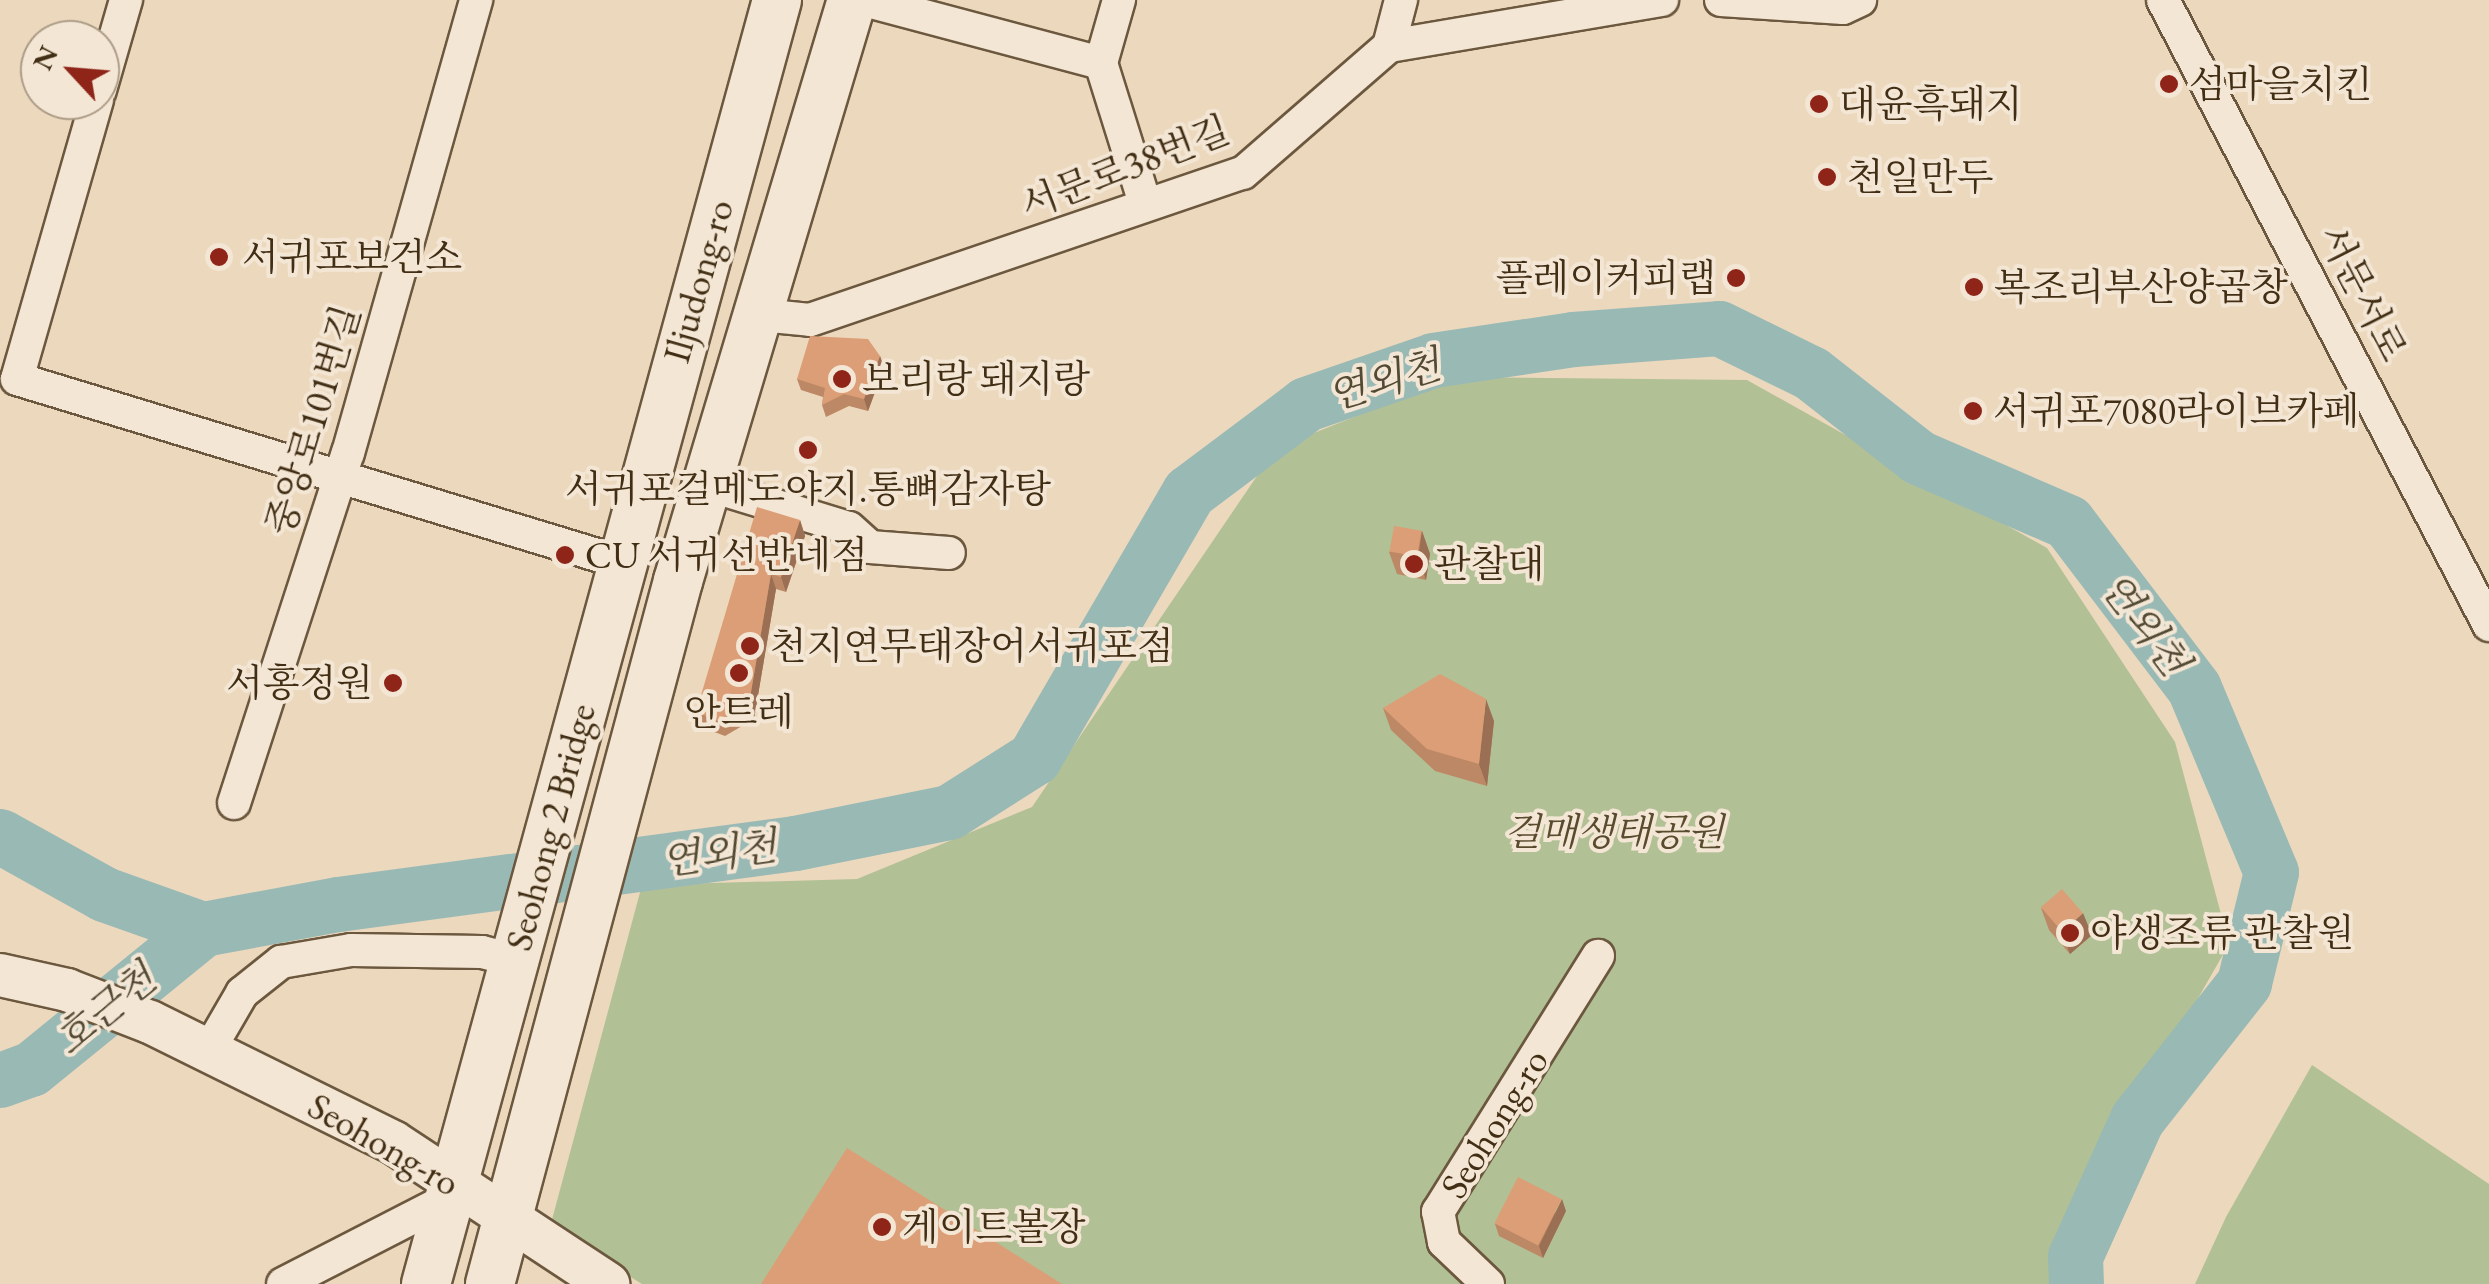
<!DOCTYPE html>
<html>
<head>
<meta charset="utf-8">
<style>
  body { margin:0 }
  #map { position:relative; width:2489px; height:1284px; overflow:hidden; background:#ecd8bd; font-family:"EB Garamond","Noto Serif KR",serif }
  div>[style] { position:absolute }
  .green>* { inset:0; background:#b2c095 }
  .river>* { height:55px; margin:-27.5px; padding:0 27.5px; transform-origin:27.5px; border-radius:27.5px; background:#99b9b5 }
  .roads { filter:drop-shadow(2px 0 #6c583e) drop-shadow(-2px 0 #6c583e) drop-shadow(0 2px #6c583e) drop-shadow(0 -2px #6c583e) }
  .minor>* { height:32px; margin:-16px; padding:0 16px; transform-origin:16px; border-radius:16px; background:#f3e6d4 }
  .tertiary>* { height:42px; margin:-21px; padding:0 21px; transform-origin:21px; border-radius:21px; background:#f3e6d4 }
  .secondary>* { height:48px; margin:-24px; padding:0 24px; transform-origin:24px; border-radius:24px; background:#f3e6d4 }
  .wall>* { inset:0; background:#bd8865 }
  .shaded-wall>* { inset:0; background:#9a6f53 }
  .building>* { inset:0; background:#dc9e76; transform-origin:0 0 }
  .dots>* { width:28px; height:28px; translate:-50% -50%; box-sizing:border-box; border:5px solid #f3e6d4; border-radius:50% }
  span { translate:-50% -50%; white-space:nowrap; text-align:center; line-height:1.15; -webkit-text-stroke:8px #f3e6d4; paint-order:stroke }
  .poi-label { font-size:38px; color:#412e14 }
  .left { translate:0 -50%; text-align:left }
  .right { translate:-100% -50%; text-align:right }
  .street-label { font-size:38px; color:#412e14 }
  .park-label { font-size:38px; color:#584b2e; font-style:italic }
  .water-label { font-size:40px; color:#534a34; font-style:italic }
  .north { position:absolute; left:20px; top:20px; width:100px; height:100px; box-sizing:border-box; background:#f3e6d4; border:2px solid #ac9c87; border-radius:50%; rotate:296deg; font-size:28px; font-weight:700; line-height:40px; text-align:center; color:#412e14 }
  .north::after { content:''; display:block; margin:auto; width:35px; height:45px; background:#8f2418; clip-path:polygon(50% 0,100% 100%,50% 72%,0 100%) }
</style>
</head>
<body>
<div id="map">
  <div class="green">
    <i style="clip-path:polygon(1455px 377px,1747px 380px,2047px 548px,2175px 742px,2229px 944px,2092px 1184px,2072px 1284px,642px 1284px,550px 1227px,642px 885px,857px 879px,1032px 807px,1276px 448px)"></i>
    <i style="clip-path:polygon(2312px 1065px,2489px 1184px,2489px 1284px,2195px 1284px,2226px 1217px)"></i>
  </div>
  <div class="river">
    <i style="left:0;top:836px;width:119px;rotate:29.1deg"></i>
    <i style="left:104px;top:894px;width:105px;rotate:19.5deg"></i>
    <i style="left:203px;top:929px;width:137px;rotate:-10.5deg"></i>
    <i style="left:338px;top:904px;width:461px;rotate:-7.6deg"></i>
    <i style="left:795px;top:843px;width:157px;rotate:-11.4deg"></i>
    <i style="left:949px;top:812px;width:101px;rotate:-32.4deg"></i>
    <i style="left:1034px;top:758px;width:308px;rotate:-59.8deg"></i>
    <i style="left:1189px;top:492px;width:146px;rotate:-36.9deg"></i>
    <i style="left:1306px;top:404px;width:134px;rotate:-19.1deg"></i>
    <i style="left:1433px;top:360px;width:142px;rotate:-8.5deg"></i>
    <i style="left:1573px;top:339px;width:146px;rotate:-4.3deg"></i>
    <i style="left:1719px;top:328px;width:102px;rotate:26.1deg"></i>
    <i style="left:1811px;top:373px;width:136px;rotate:38.1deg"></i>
    <i style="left:1918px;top:457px;width:163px;rotate:23.4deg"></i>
    <i style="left:2068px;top:522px;width:208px;rotate:52.8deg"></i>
    <i style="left:2194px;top:688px;width:199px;rotate:67.3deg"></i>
    <i style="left:2271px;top:872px;width:114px;rotate:103.7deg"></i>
    <i style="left:2244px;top:983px;width:173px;rotate:128.2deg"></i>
    <i style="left:2137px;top:1119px;width:150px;rotate:114.3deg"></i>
    <i style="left:2075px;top:1256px;width:28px;rotate:88deg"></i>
    <i style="left:0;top:1080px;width:33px;rotate:-20deg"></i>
    <i style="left:31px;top:1069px;width:222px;rotate:-39.1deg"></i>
  </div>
  <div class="roads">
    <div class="minor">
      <i style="left:864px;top:0;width:245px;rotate:14.9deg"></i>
      <i style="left:1101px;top:63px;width:66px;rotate:-74.1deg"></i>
      <i style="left:1721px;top:0;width:122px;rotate:3.8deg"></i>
      <i style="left:1843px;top:8px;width:19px;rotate:-25deg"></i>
      <i style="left:2163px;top:0;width:705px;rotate:62.45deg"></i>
      <i style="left:1389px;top:46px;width:48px;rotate:-75.4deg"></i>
      <i style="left:1101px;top:63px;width:147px;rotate:72.6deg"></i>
      <i style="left:100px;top:90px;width:94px;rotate:-73.9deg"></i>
      <i style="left:97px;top:100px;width:290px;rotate:106deg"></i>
      <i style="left:17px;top:379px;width:630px;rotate:16.88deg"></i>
      <i style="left:761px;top:315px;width:49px;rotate:5.8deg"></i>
      <i style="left:810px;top:320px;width:457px;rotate:-18.8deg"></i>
      <i style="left:1243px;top:173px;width:194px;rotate:-41deg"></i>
      <i style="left:1389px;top:46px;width:277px;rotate:-9.6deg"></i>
      <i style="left:708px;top:485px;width:147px;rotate:17deg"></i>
      <i style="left:849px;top:528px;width:28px;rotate:42deg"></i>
      <i style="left:870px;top:547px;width:79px;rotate:4.3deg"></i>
      <i style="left:234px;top:803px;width:368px;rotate:-72deg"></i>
      <i style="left:348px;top:453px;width:471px;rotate:-74.2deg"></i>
      <i style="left:209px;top:1050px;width:66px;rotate:-59.9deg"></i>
      <i style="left:242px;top:993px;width:50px;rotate:-38.5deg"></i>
      <i style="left:281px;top:962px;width:71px;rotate:-9.7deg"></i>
      <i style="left:351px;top:950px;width:131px;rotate:0.9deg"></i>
      <i style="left:482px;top:952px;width:34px;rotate:14deg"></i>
      <i style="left:283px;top:1284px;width:190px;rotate:-27.2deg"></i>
      <i style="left:1488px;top:1284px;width:61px;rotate:-136.3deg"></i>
      <i style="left:1444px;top:1242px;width:31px;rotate:-101deg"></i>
      <i style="left:1438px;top:1212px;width:302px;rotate:-58deg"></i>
    </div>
    <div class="tertiary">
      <i style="left:0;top:975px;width:69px;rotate:12.6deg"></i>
      <i style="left:67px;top:990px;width:89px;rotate:21.1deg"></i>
      <i style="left:150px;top:1022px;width:271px;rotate:26.3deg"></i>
      <i style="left:393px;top:1142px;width:258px;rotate:33.4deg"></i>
    </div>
    <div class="secondary">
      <i style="left:426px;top:1284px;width:1331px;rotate:-74.71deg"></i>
      <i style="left:490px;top:1284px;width:728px;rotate:-75.03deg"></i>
      <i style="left:678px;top:581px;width:606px;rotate:-73.33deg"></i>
    </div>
  </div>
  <div class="wall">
    <i style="clip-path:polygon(880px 356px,884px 368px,868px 411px,849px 406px,826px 417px,822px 405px,823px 397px,801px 390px,797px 379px)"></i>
    <i style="clip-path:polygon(800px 520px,805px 536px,786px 592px,776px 589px,754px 719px,725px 736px,701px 727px,696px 712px)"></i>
    <i style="clip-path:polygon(1422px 531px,1430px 554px,1426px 580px,1397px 574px,1389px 552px)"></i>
    <i style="clip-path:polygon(1383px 708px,1494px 721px,1487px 786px,1435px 771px,1391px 730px)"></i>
    <i style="clip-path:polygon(2041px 908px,2092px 935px,2070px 954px,2049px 930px)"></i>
    <i style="clip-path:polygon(1566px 1211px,1543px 1258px,1499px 1236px,1495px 1224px)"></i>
  </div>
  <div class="shaded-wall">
    <i style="clip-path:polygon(880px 356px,884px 368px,868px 411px,864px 399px)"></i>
    <i style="clip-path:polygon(800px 520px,805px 536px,786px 592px,781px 577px)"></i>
    <i style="clip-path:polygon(1422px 531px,1430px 554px,1426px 580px,1418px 558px)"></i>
    <i style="clip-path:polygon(771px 574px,776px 589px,754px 719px,749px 704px)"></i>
    <i style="clip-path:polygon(1486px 699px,1494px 721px,1487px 786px,1479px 764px)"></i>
    <i style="clip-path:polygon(2083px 913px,2092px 935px,2070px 954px,2062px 932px)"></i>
    <i style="clip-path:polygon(1562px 1199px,1566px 1211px,1543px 1258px,1539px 1246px)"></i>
  </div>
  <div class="building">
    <i style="clip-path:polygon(810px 336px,868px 339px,880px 356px,864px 399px,844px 394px,822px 405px,825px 388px,797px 379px)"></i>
    <i style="clip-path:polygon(757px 507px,800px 520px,781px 577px,771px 574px,749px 704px,719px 721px,696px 712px)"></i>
    <i style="left:1394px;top:526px;width:28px;height:26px;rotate:10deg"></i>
    <i style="clip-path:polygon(1440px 674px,1486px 699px,1479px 764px,1427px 749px,1383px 708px)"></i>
    <i style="left:2062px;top:889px;width:32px;height:28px;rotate:49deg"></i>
    <i style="clip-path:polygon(847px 1148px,1062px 1284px,761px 1284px)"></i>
    <i style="left:1518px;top:1177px;width:49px;height:52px;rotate:27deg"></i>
  </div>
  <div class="dots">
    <i style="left:2169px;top:84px;background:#8f2418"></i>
    <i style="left:1819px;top:104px;background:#8f2418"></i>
    <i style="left:1827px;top:177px;background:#8f2418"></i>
    <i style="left:219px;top:257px;background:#8f2418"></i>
    <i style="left:1736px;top:278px;background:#8f2418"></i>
    <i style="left:1974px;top:287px;background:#8f2418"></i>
    <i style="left:842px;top:379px;background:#8f2418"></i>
    <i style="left:1973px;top:411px;background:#8f2418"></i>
    <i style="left:808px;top:450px;background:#8f2418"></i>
    <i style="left:565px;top:555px;background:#8f2418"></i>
    <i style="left:1414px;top:564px;background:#8f2418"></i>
    <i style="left:750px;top:646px;background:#8f2418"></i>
    <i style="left:739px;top:673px;background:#8f2418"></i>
    <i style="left:393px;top:683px;background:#8f2418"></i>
    <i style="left:2070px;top:933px;background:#8f2418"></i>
    <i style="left:882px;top:1227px;background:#8f2418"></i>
  </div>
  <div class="poi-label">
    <span class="left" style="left:2189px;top:84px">섬마을치킨</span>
    <span class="left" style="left:1839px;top:104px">대윤흑돼지</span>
    <span class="left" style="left:1847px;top:177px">천일만두</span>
    <span class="left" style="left:242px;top:257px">서귀포보건소</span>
    <span class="right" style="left:1716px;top:278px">플레이커피랩</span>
    <span class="left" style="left:1994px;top:287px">복조리부산양곱창</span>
    <span class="left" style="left:862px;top:379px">보리랑 돼지랑</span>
    <span class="left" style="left:1993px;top:411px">서귀포7080라이브카페</span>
    <span style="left:808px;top:489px">서귀포걸메도야지.통뼈감자탕</span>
    <span class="left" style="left:585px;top:555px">CU 서귀선반네점</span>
    <span class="left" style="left:1434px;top:564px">관찰대</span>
    <span class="left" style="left:770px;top:646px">천지연무태장어서귀포점</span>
    <span class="right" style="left:373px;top:683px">서홍정원</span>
    <span style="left:739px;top:712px">안트레</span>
    <span class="left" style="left:2090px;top:933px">야생조류 관찰원</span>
    <span class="left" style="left:902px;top:1227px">게이트볼장</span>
  </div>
  <div class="street-label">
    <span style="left:1125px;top:167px;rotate:-21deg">서문로38번길</span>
    <span style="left:698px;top:281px;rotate:-74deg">Iljudong-ro</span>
    <span style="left:2363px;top:293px;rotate:63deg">서문서로</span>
    <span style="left:313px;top:420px;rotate:-73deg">중앙로101번길</span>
    <span style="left:550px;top:827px;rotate:-75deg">Seohong 2 Bridge</span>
    <span style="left:1494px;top:1123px;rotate:-58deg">Seohong-ro</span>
    <span style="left:384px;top:1144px;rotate:30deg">Seohong-ro</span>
  </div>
  <div class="park-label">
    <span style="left:1614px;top:832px">걸매생태공원</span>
  </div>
  <div class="water-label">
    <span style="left:1384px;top:380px;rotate:-17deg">연외천</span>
    <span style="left:2145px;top:624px;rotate:53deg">연외천</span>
    <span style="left:719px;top:853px;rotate:-8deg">연외천</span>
    <span style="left:105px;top:1009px;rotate:-39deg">호근천</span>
  </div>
  <div class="north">N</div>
</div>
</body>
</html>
